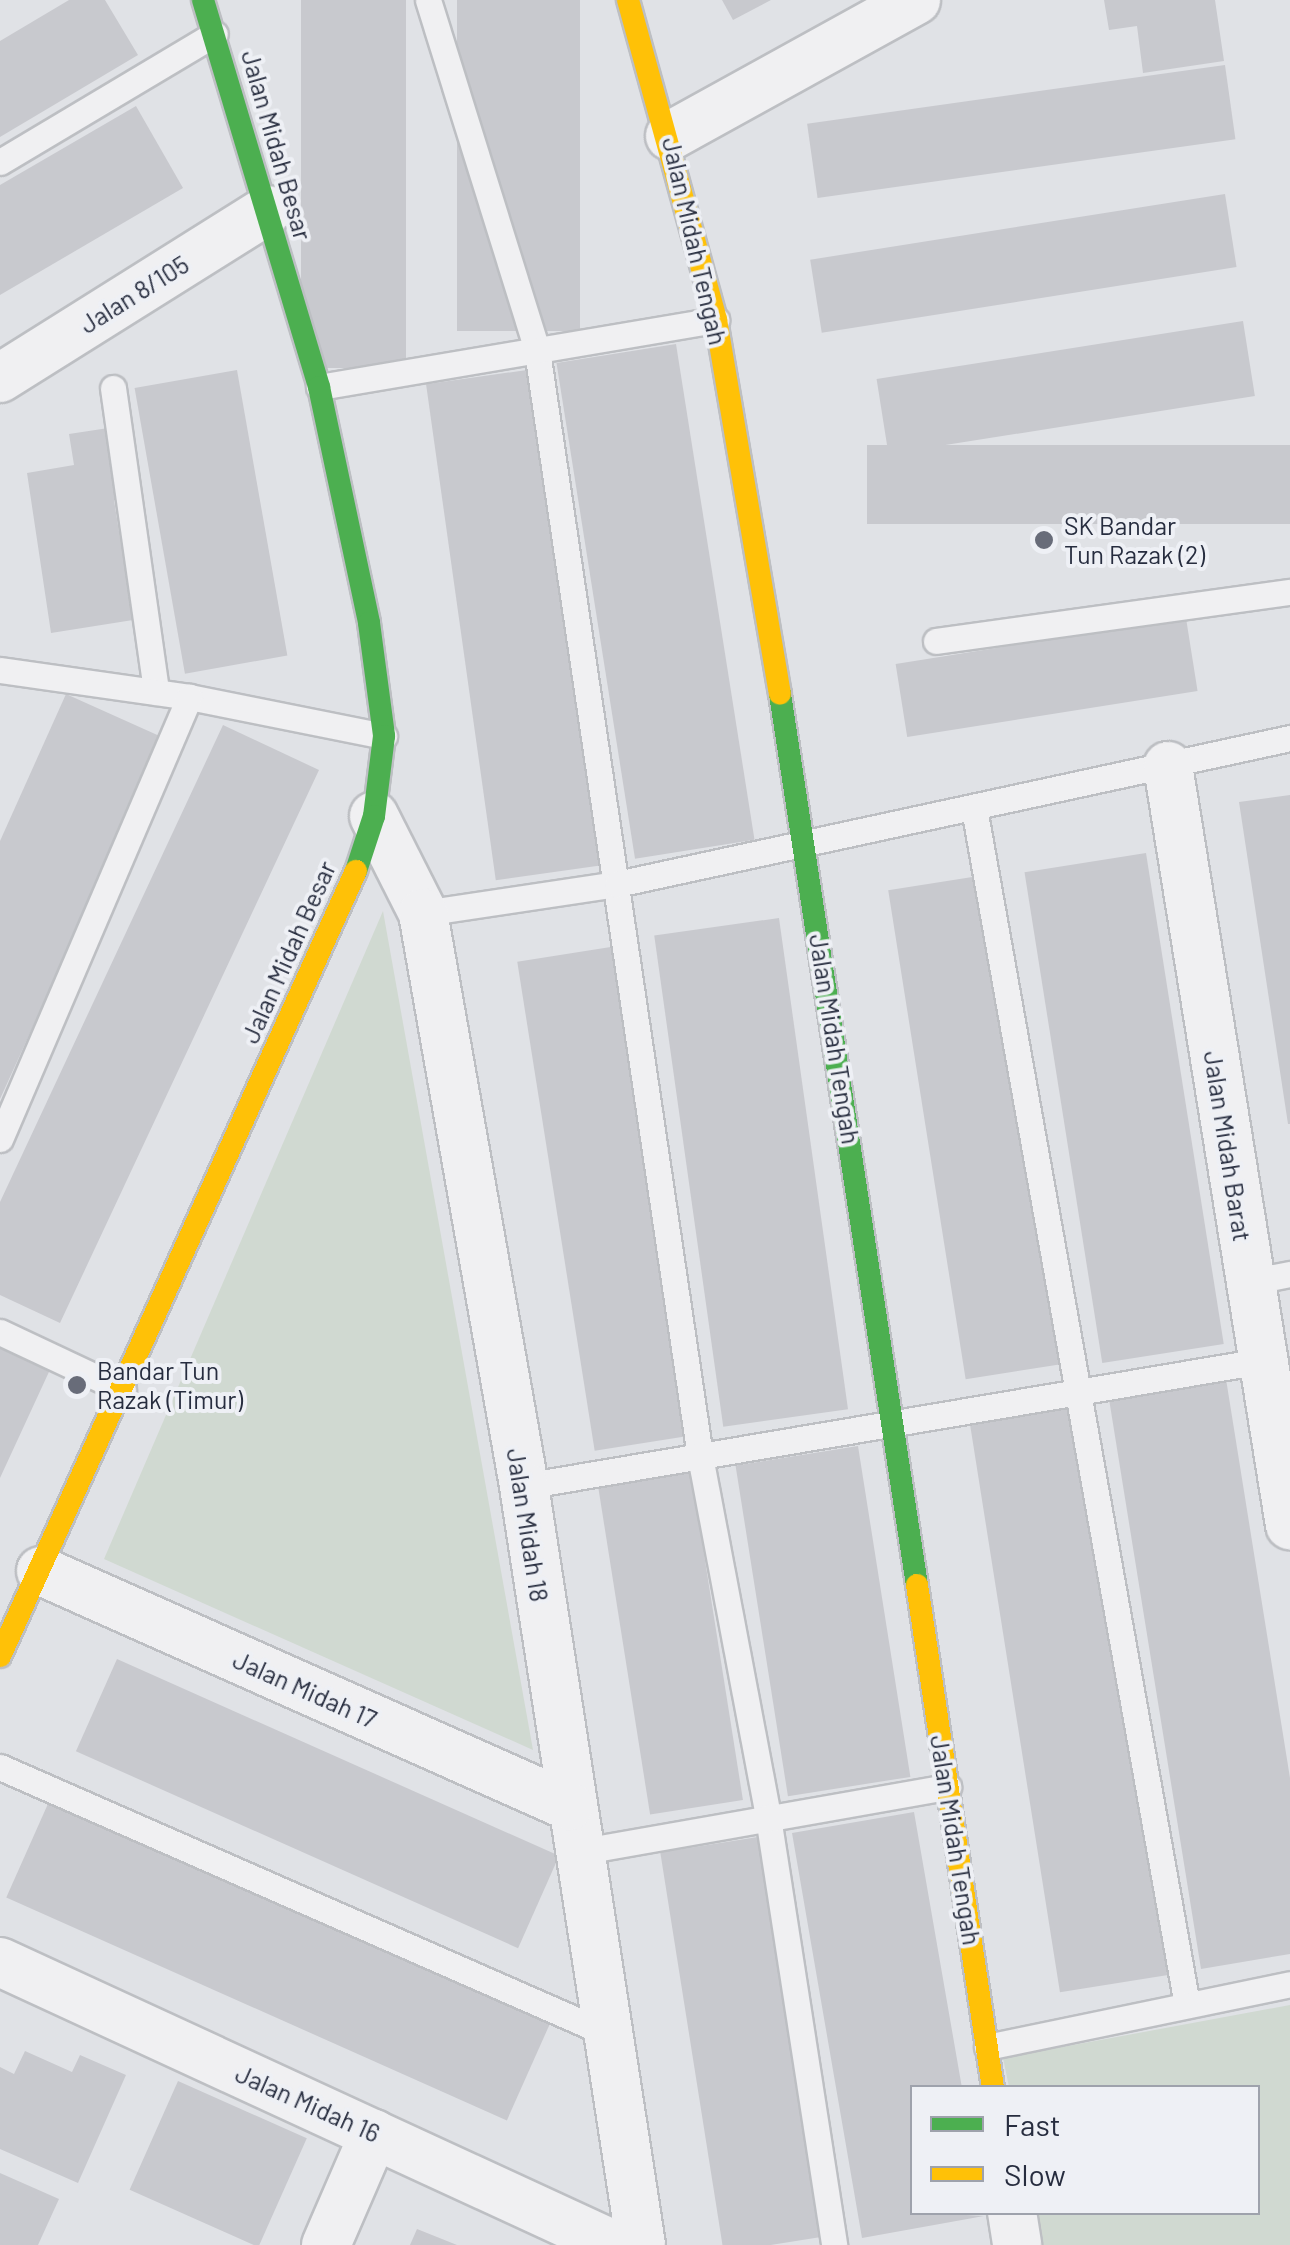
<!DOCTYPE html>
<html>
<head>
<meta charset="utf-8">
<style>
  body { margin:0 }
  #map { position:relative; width:1290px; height:2245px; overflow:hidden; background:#e0e2e6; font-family:Barlow,sans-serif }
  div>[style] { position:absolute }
  .green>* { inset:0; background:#d0d9d1 }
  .building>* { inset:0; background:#c8c9ce; transform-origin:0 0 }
  .roads { filter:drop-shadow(2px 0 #bdbfc3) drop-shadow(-2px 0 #bdbfc3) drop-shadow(0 2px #bdbfc3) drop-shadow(0 -2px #bdbfc3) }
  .lane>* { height:25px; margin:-12.5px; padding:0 12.5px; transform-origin:12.5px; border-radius:12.5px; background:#f0f0f2 }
  .street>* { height:48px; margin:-24px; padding:0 24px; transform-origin:24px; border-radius:24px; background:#f0f0f2 }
  .fast>* { height:22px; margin:-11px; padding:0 11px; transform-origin:11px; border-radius:11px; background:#4caf50 }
  .slow>* { height:22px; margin:-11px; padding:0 11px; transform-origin:11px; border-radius:11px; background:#ffc107 }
  .dots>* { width:28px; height:28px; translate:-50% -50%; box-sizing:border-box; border:5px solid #eef0f5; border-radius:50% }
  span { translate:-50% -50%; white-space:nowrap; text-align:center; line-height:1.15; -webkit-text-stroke:8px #eef0f5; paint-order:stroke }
  .street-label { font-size:25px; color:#272d3f }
  .poi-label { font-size:25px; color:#272d3f }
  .left { translate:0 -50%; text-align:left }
  .legend { position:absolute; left:910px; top:2085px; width:350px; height:130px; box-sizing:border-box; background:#eef0f5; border:2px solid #9ea2ac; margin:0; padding:12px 18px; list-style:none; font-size:30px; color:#272d3f }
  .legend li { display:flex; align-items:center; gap:20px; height:50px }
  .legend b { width:50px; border:2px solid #9ea2ac }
</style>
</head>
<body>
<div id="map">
  <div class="green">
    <i style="clip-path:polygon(383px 911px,533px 1750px,104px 1559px)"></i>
    <i style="clip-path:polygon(1290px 2005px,1290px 2245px,1038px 2245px,1032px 2213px,1258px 2212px,1258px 2088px,1009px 2087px,1003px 2058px)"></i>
  </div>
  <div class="building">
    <i style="clip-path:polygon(69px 0,105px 0,138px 55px,0 137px,0 41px)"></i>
    <i style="left:301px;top:0;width:105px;height:368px"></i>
    <i style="left:457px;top:0;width:123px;height:331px"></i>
    <i style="clip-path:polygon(722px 0,771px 0,733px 20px)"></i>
    <i style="clip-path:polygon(1104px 0,1215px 0,1224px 61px,1143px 73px,1137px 26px,1109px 30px)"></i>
    <i style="left:1225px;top:65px;width:75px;height:422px;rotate:82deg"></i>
    <i style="clip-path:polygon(136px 106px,183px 188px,0 295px,0 185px)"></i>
    <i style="left:1225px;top:194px;width:74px;height:420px;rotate:81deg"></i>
    <i style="left:1243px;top:321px;width:76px;height:371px;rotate:81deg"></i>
    <i style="left:676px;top:344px;width:502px;height:121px;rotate:81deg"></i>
    <i style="left:534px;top:369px;width:501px;height:109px;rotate:82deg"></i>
    <i style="left:237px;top:370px;width:290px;height:104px;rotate:80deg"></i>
    <i style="clip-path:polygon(115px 427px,126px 498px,114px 500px,133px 620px,51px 633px,27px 473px,74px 465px,69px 434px)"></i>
    <i style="left:1290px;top:445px;width:79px;height:423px;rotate:90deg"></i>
    <i style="left:1186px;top:618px;width:74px;height:294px;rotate:81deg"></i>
    <i style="clip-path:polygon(66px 694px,164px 738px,0 1099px,0 841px)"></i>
    <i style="clip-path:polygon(223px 725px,319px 770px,60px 1323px,0 1295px,0 1202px)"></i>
    <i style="clip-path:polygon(1290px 795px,1290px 1124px,1288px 1124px,1239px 802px)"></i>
    <i style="left:1146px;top:853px;width:497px;height:123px;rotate:81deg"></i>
    <i style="left:985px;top:875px;width:495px;height:98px;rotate:81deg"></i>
    <i style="left:779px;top:918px;width:496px;height:126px;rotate:82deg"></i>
    <i style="left:617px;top:946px;width:495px;height:101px;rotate:81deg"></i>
    <i style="clip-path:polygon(0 1337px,54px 1361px,0 1478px)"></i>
    <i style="clip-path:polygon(1226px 1379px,1290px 1778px,1290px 1954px,1201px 1969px,1109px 1399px)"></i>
    <i style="left:1079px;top:1403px;width:579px;height:111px;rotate:81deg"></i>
    <i style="left:858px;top:1446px;width:335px;height:124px;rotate:81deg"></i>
    <i style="left:691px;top:1472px;width:332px;height:94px;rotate:81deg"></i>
    <i style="left:117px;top:1659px;width:484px;height:101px;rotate:24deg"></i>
    <i style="left:51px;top:1797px;width:548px;height:110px;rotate:24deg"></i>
    <i style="clip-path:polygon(914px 1812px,962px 2088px,912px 2088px,912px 2212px,984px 2216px,862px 2238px,792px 1833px)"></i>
    <i style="left:764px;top:1836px;width:405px;height:105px;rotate:81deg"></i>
    <i style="clip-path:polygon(25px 2051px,72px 2072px,80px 2055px,126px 2075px,78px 2183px,0 2149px,0 2067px,14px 2074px)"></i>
    <i style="left:178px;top:2081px;width:141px;height:119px;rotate:24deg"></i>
    <i style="clip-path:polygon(0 2173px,59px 2199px,38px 2245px,0 2245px)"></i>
    <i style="clip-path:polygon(417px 2229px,457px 2245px,410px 2245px)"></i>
  </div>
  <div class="roads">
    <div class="lane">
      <i style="left:428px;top:0;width:368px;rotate:72.7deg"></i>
      <i style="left:537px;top:351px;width:1117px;rotate:81.61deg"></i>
      <i style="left:700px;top:1456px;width:367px;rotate:79.3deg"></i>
      <i style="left:768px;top:1817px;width:433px;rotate:81.2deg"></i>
      <i style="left:0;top:162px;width:250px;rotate:-30.8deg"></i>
      <i style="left:319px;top:387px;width:403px;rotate:-9.6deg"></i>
      <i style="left:113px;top:388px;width:307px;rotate:81.9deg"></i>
      <i style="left:936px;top:641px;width:357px;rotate:-7.9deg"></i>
      <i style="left:0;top:670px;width:191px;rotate:8.1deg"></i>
      <i style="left:189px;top:697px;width:199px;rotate:11.3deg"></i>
      <i style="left:974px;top:808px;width:1216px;rotate:79.91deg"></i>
      <i style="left:423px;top:913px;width:196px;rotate:-8.5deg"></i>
      <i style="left:617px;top:884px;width:689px;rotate:-12.24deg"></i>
      <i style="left:0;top:1139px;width:481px;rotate:-66.8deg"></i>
      <i style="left:1249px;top:1282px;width:42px;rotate:-11deg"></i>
      <i style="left:0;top:1332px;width:136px;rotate:25.2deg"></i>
      <i style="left:524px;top:1486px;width:748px;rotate:-9.63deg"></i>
      <i style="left:0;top:1767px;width:662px;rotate:23.7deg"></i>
      <i style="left:578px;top:1852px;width:376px;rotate:-10deg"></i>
      <i style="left:987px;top:2047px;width:309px;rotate:-11.7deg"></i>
    </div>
    <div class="street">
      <i style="left:670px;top:136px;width:281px;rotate:-28.9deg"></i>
      <i style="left:0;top:378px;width:316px;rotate:-32.1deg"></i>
      <i style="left:1168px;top:766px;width:769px;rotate:80.87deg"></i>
      <i style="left:374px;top:816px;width:109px;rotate:63.2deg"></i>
      <i style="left:423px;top:913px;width:582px;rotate:80deg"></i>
      <i style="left:524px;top:1486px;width:768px;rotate:81.24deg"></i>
      <i style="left:41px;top:1571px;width:578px;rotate:23.99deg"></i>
      <i style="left:0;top:1962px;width:676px;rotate:24.75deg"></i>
      <i style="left:1012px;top:2212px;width:33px;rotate:81deg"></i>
      <i style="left:326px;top:2245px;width:121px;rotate:-66.6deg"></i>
    </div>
    <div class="fast">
      <i style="left:203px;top:0;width:404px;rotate:73.3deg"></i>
      <i style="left:319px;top:387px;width:241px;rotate:78deg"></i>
      <i style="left:369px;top:623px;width:114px;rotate:82.4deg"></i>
      <i style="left:384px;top:736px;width:81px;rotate:97.1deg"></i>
      <i style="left:374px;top:816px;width:58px;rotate:108.1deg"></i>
      <i style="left:780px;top:694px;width:901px;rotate:81.26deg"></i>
    </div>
    <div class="slow">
      <i style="left:628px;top:0;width:332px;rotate:74.6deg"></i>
      <i style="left:716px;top:320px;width:379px;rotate:80.3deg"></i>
      <i style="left:917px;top:1585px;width:509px;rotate:81.41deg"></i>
      <i style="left:0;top:1656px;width:862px;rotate:-65.61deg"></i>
    </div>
  </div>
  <div class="dots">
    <i style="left:1044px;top:540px;background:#686c79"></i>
    <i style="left:77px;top:1385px;background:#686c79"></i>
  </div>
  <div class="street-label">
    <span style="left:277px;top:145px;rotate:74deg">Jalan Midah Besar</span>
    <span style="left:695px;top:241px;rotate:77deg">Jalan Midah Tengah</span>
    <span style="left:134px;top:294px;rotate:-32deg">Jalan 8/105</span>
    <span style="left:288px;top:952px;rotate:-66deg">Jalan Midah Besar</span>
    <span style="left:835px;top:1039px;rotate:81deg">Jalan Midah Tengah</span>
    <span style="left:1228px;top:1146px;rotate:81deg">Jalan Midah Barat</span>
    <span style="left:528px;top:1525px;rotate:81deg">Jalan Midah 18</span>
    <span style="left:305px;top:1689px;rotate:24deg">Jalan Midah 17</span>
    <span style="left:956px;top:1840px;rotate:81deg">Jalan Midah Tengah</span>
    <span style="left:308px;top:2103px;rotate:24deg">Jalan Midah 16</span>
  </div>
  <div class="poi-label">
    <span class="left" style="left:1064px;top:540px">SK Bandar<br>Tun Razak (2)</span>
    <span class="left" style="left:97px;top:1385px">Bandar Tun<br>Razak (Timur)</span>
  </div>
  <ul class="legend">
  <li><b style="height:12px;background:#4caf50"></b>Fast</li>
  <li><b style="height:12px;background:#ffc107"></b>Slow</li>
  </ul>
</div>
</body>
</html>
